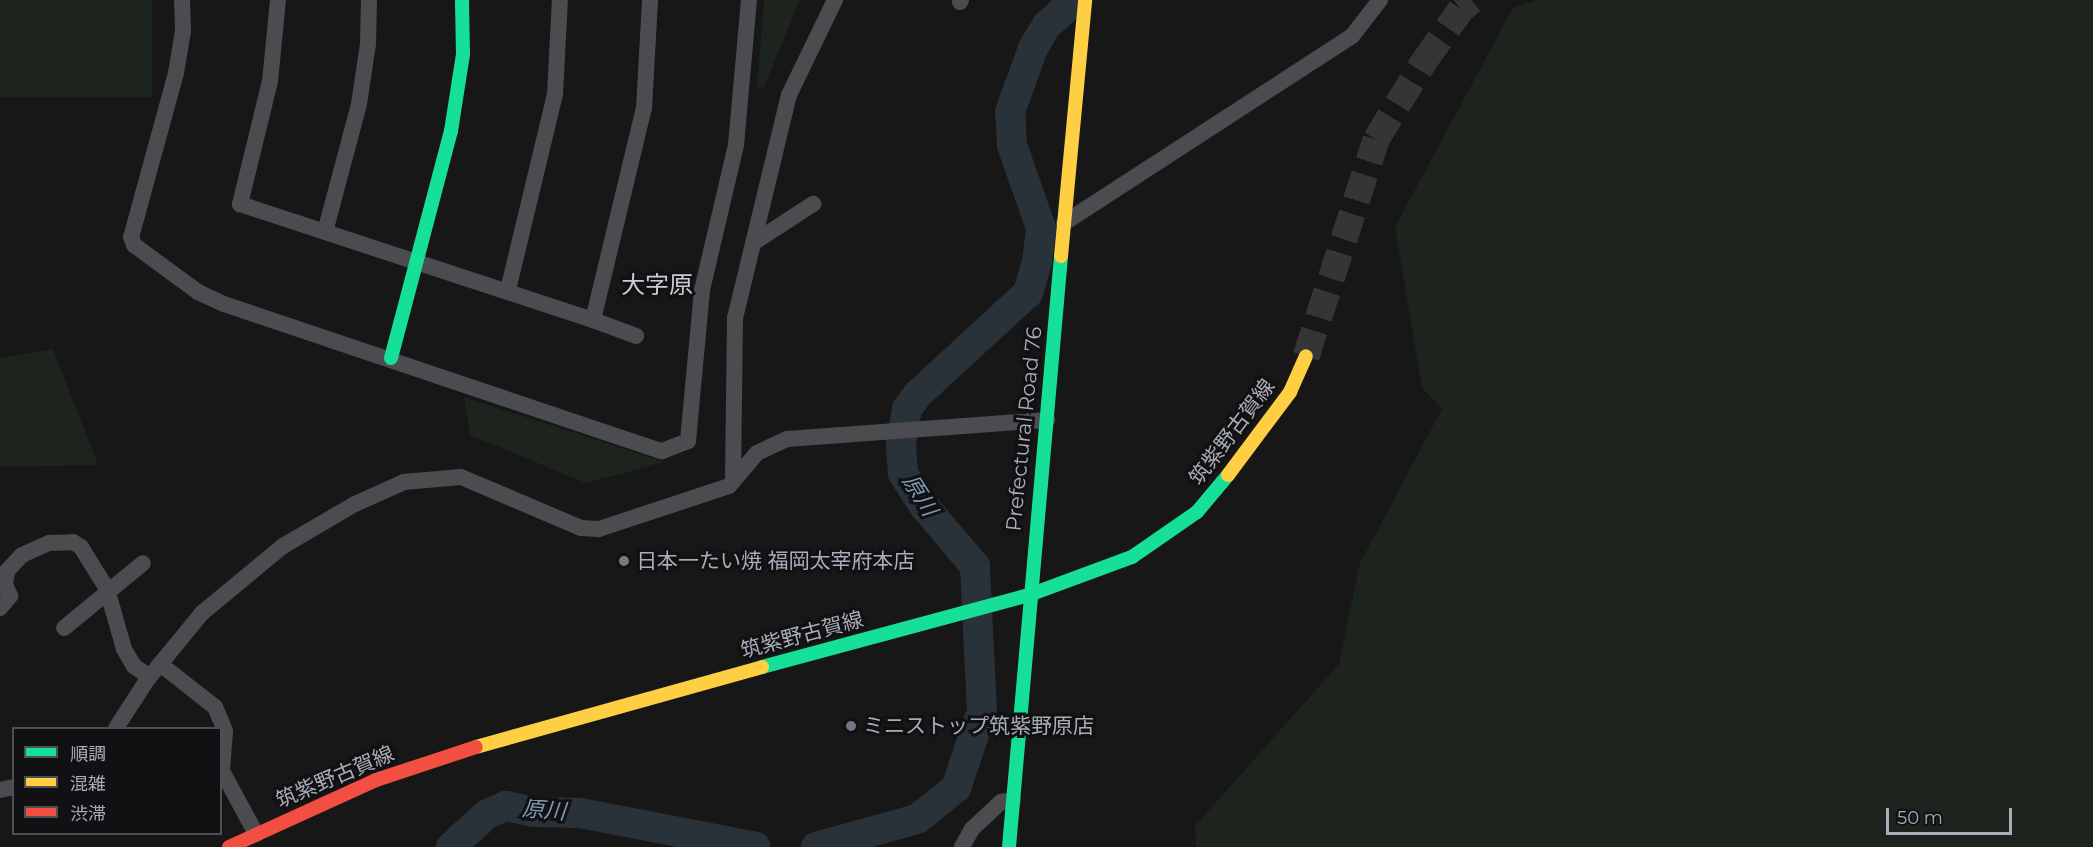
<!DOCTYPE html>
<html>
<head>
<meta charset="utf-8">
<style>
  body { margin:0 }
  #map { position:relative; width:2093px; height:847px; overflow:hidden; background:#171717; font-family:Montserrat,"Noto Sans JP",sans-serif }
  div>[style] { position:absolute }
  .green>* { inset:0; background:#1d241e; transform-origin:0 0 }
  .river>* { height:30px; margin:-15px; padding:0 15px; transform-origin:15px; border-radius:15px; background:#2a3239 }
  .primary-tunnel>* { height:27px; margin-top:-13.5px; transform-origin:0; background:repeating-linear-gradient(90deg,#343537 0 27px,transparent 0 41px) }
  .street>* { height:16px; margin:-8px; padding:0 8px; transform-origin:8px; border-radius:8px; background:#4b4c50 }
  .fast>* { height:14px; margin:-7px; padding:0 7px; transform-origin:7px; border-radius:7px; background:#16e098 }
  .slow>* { height:14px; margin:-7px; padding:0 7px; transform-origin:7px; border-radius:7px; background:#ffcf43 }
  .jam>* { height:14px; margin:-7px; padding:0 7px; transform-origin:7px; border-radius:7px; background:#f24e42 }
  .dots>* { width:16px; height:16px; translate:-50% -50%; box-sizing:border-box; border:3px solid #111113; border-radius:50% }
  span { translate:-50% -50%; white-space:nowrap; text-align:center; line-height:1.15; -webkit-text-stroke:6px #111113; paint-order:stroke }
  .street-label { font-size:21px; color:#a8adb8 }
  .poi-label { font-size:21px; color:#a8adb8 }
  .left { translate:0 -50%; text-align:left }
  .water-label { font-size:22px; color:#7f9bb3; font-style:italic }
  .quarter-label { font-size:24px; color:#c9ccd4 }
  .legend { position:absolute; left:12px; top:727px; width:210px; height:108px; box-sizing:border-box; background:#111113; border:2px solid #4d4f55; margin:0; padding:8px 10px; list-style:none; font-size:18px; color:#a8adb8 }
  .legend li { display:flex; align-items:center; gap:12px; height:30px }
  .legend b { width:30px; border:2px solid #4d4f55 }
  .scale { position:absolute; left:1886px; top:808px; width:126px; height:27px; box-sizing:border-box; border:3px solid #a8adb8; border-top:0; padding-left:8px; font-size:18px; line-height:21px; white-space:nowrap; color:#a8adb8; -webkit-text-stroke:4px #111113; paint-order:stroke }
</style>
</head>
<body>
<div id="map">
  <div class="green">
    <i style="left:0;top:0;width:152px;height:97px"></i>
    <i style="clip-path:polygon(764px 0,800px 0,763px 89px,757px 88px)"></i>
    <i style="clip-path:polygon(1537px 0,2093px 0,2093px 847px,1196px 847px,1195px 826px,1339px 664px,1360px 563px,1442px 409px,1422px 388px,1395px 227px,1513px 8px)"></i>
    <i style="clip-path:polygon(53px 349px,98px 465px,0 467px,0 358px)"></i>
    <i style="clip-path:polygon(464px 397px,664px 462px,586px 483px,470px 435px)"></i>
  </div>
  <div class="river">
    <i style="left:451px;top:847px;width:49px;rotate:-42.5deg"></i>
    <i style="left:487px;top:814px;width:21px;rotate:-23deg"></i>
    <i style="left:506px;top:806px;width:29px;rotate:12deg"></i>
    <i style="left:534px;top:812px;width:46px;rotate:1.2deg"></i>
    <i style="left:580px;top:813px;width:179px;rotate:10.9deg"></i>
    <i style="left:816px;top:847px;width:105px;rotate:-15.5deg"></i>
    <i style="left:917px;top:819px;width:50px;rotate:-38.5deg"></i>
    <i style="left:956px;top:788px;width:81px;rotate:-71.3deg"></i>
    <i style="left:982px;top:711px;width:145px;rotate:-92.8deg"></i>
    <i style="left:975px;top:566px;width:79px;rotate:-130.4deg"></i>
    <i style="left:924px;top:506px;width:38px;rotate:-123deg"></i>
    <i style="left:903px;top:474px;width:31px;rotate:-94deg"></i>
    <i style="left:901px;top:443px;width:35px;rotate:-80deg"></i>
    <i style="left:907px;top:409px;width:19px;rotate:-54deg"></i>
    <i style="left:918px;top:394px;width:149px;rotate:-42.6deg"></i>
    <i style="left:1028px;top:293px;width:32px;rotate:-74deg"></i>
    <i style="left:1037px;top:262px;width:34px;rotate:-83deg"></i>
    <i style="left:1041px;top:228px;width:88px;rotate:-109.3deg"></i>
    <i style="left:1012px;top:145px;width:33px;rotate:-93deg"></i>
    <i style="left:1010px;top:112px;width:68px;rotate:-70.2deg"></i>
    <i style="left:1033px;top:48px;width:27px;rotate:-59deg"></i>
    <i style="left:1047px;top:25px;width:38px;rotate:-42deg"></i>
  </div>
  <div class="primary-tunnel">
    <i style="left:1306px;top:356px;width:228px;rotate:-72.1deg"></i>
    <i style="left:1376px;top:139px;width:92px;rotate:-58.4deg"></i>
    <i style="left:1424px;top:61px;width:64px;rotate:-54.6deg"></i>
    <i style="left:1461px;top:9px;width:14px;rotate:-39deg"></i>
  </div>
  <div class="street">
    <i style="left:182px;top:0;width:31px;rotate:88deg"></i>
    <i style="left:183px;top:31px;width:43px;rotate:99.5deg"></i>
    <i style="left:176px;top:73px;width:170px;rotate:105.3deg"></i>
    <i style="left:131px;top:237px;width:9px;rotate:69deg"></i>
    <i style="left:134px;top:245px;width:79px;rotate:36.3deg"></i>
    <i style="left:198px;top:292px;width:29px;rotate:25deg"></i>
    <i style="left:224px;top:304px;width:462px;rotate:18.6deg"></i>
    <i style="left:662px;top:451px;width:28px;rotate:-21deg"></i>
    <i style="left:688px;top:441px;width:152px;rotate:-84.7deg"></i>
    <i style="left:702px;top:290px;width:149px;rotate:-76.8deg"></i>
    <i style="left:736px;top:145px;width:146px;rotate:-84.9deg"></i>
    <i style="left:278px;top:0;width:81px;rotate:95.6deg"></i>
    <i style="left:270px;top:81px;width:127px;rotate:103.7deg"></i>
    <i style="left:240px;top:204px;width:372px;rotate:18.2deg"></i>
    <i style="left:593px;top:320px;width:218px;rotate:-76.5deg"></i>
    <i style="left:644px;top:108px;width:108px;rotate:-86.8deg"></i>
    <i style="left:960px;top:2px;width:2px;rotate:-63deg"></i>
    <i style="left:1064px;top:223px;width:343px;rotate:-33deg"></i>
    <i style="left:1352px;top:36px;width:46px;rotate:-52.1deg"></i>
    <i style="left:325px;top:232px;width:132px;rotate:-75.1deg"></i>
    <i style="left:359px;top:104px;width:61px;rotate:-81.5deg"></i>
    <i style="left:368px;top:44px;width:44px;rotate:-88.7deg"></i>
    <i style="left:753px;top:243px;width:72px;rotate:-33deg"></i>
    <i style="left:508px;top:290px;width:202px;rotate:-76.5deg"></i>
    <i style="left:555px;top:94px;width:94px;rotate:-87deg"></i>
    <i style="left:593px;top:320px;width:46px;rotate:20.4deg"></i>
    <i style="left:733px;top:481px;width:163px;rotate:-89.3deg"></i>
    <i style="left:735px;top:318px;width:229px;rotate:-76.4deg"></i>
    <i style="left:789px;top:95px;width:106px;rotate:-64.2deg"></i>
    <i style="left:0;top:608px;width:16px;rotate:-50deg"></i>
    <i style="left:10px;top:596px;width:13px;rotate:-113deg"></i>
    <i style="left:5px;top:584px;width:13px;rotate:-81deg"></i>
    <i style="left:7px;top:571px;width:22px;rotate:-47deg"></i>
    <i style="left:22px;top:555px;width:30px;rotate:-24deg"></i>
    <i style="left:49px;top:543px;width:24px;rotate:-2deg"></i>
    <i style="left:73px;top:542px;width:9px;rotate:32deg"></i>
    <i style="left:81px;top:547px;width:49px;rotate:58.2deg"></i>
    <i style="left:107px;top:589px;width:62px;rotate:74.2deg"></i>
    <i style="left:124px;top:649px;width:20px;rotate:60deg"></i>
    <i style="left:134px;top:666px;width:19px;rotate:35deg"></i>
    <i style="left:64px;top:628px;width:102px;rotate:-39.4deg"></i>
    <i style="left:160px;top:664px;width:70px;rotate:38deg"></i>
    <i style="left:215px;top:707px;width:26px;rotate:67deg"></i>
    <i style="left:225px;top:731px;width:40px;rotate:94.3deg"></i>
    <i style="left:222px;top:771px;width:72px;rotate:61.6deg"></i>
    <i style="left:116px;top:728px;width:57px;rotate:-57.1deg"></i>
    <i style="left:147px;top:680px;width:87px;rotate:-50.6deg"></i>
    <i style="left:202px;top:613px;width:105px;rotate:-39.6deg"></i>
    <i style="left:283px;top:546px;width:83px;rotate:-30.3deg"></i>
    <i style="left:355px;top:504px;width:54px;rotate:-24.2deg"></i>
    <i style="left:404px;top:482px;width:57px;rotate:-5deg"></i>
    <i style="left:461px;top:477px;width:130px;rotate:23deg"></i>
    <i style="left:581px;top:528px;width:18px;rotate:3deg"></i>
    <i style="left:599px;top:529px;width:137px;rotate:-18.3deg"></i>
    <i style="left:729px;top:486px;width:43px;rotate:-49.7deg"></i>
    <i style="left:757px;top:453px;width:33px;rotate:-25deg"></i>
    <i style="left:787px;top:439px;width:261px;rotate:-4.2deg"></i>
    <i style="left:0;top:790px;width:14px;rotate:-12deg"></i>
    <i style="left:962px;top:847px;width:21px;rotate:-61deg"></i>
    <i style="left:972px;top:829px;width:40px;rotate:-43deg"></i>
    <i style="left:1001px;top:802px;width:12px;rotate:-9deg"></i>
  </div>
  <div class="fast">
    <i style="left:391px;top:358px;width:235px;rotate:-75.2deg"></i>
    <i style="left:451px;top:131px;width:78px;rotate:-81.1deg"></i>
    <i style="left:463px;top:54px;width:54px;rotate:-91.1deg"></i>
    <i style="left:762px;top:667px;width:277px;rotate:-15.1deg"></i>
    <i style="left:1029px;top:595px;width:110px;rotate:-20.3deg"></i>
    <i style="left:1132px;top:557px;width:79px;rotate:-34.7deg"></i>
    <i style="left:1197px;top:512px;width:48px;rotate:-50deg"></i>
    <i style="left:1009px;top:847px;width:593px;rotate:-84.97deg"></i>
  </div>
  <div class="slow">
    <i style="left:1061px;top:256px;width:257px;rotate:-84.6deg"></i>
    <i style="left:1228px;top:475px;width:104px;rotate:-53.2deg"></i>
    <i style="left:1290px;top:392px;width:39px;rotate:-66deg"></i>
    <i style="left:476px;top:747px;width:297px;rotate:-15.6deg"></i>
  </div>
  <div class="jam">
    <i style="left:229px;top:847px;width:162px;rotate:-24.5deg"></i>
    <i style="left:376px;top:780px;width:105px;rotate:-18.3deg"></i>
  </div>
  <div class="dots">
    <i style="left:624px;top:561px;background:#757880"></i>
    <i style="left:851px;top:726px;background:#757880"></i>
  </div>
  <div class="street-label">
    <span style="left:1024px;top:429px;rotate:-84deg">Prefectural Road 76</span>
    <span style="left:1232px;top:432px;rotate:-53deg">筑紫野古賀線</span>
    <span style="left:802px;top:635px;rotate:-15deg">筑紫野古賀線</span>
    <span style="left:335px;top:777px;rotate:-23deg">筑紫野古賀線</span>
  </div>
  <div class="poi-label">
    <span class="left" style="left:636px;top:561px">日本一たい焼 福岡太宰府本店</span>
    <span class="left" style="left:863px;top:726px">ミニストップ筑紫野原店</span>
  </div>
  <div class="water-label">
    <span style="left:920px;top:495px;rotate:58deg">原川</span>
    <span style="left:544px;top:810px;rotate:5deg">原川</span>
  </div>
  <div class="quarter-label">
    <span style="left:657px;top:285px">大字原</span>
  </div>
  <ul class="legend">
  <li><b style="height:8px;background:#16e098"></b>順調</li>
  <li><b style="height:8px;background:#ffcf43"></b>混雑</li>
  <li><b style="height:8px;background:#f24e42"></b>渋滞</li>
  </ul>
  <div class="scale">50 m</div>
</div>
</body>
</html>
